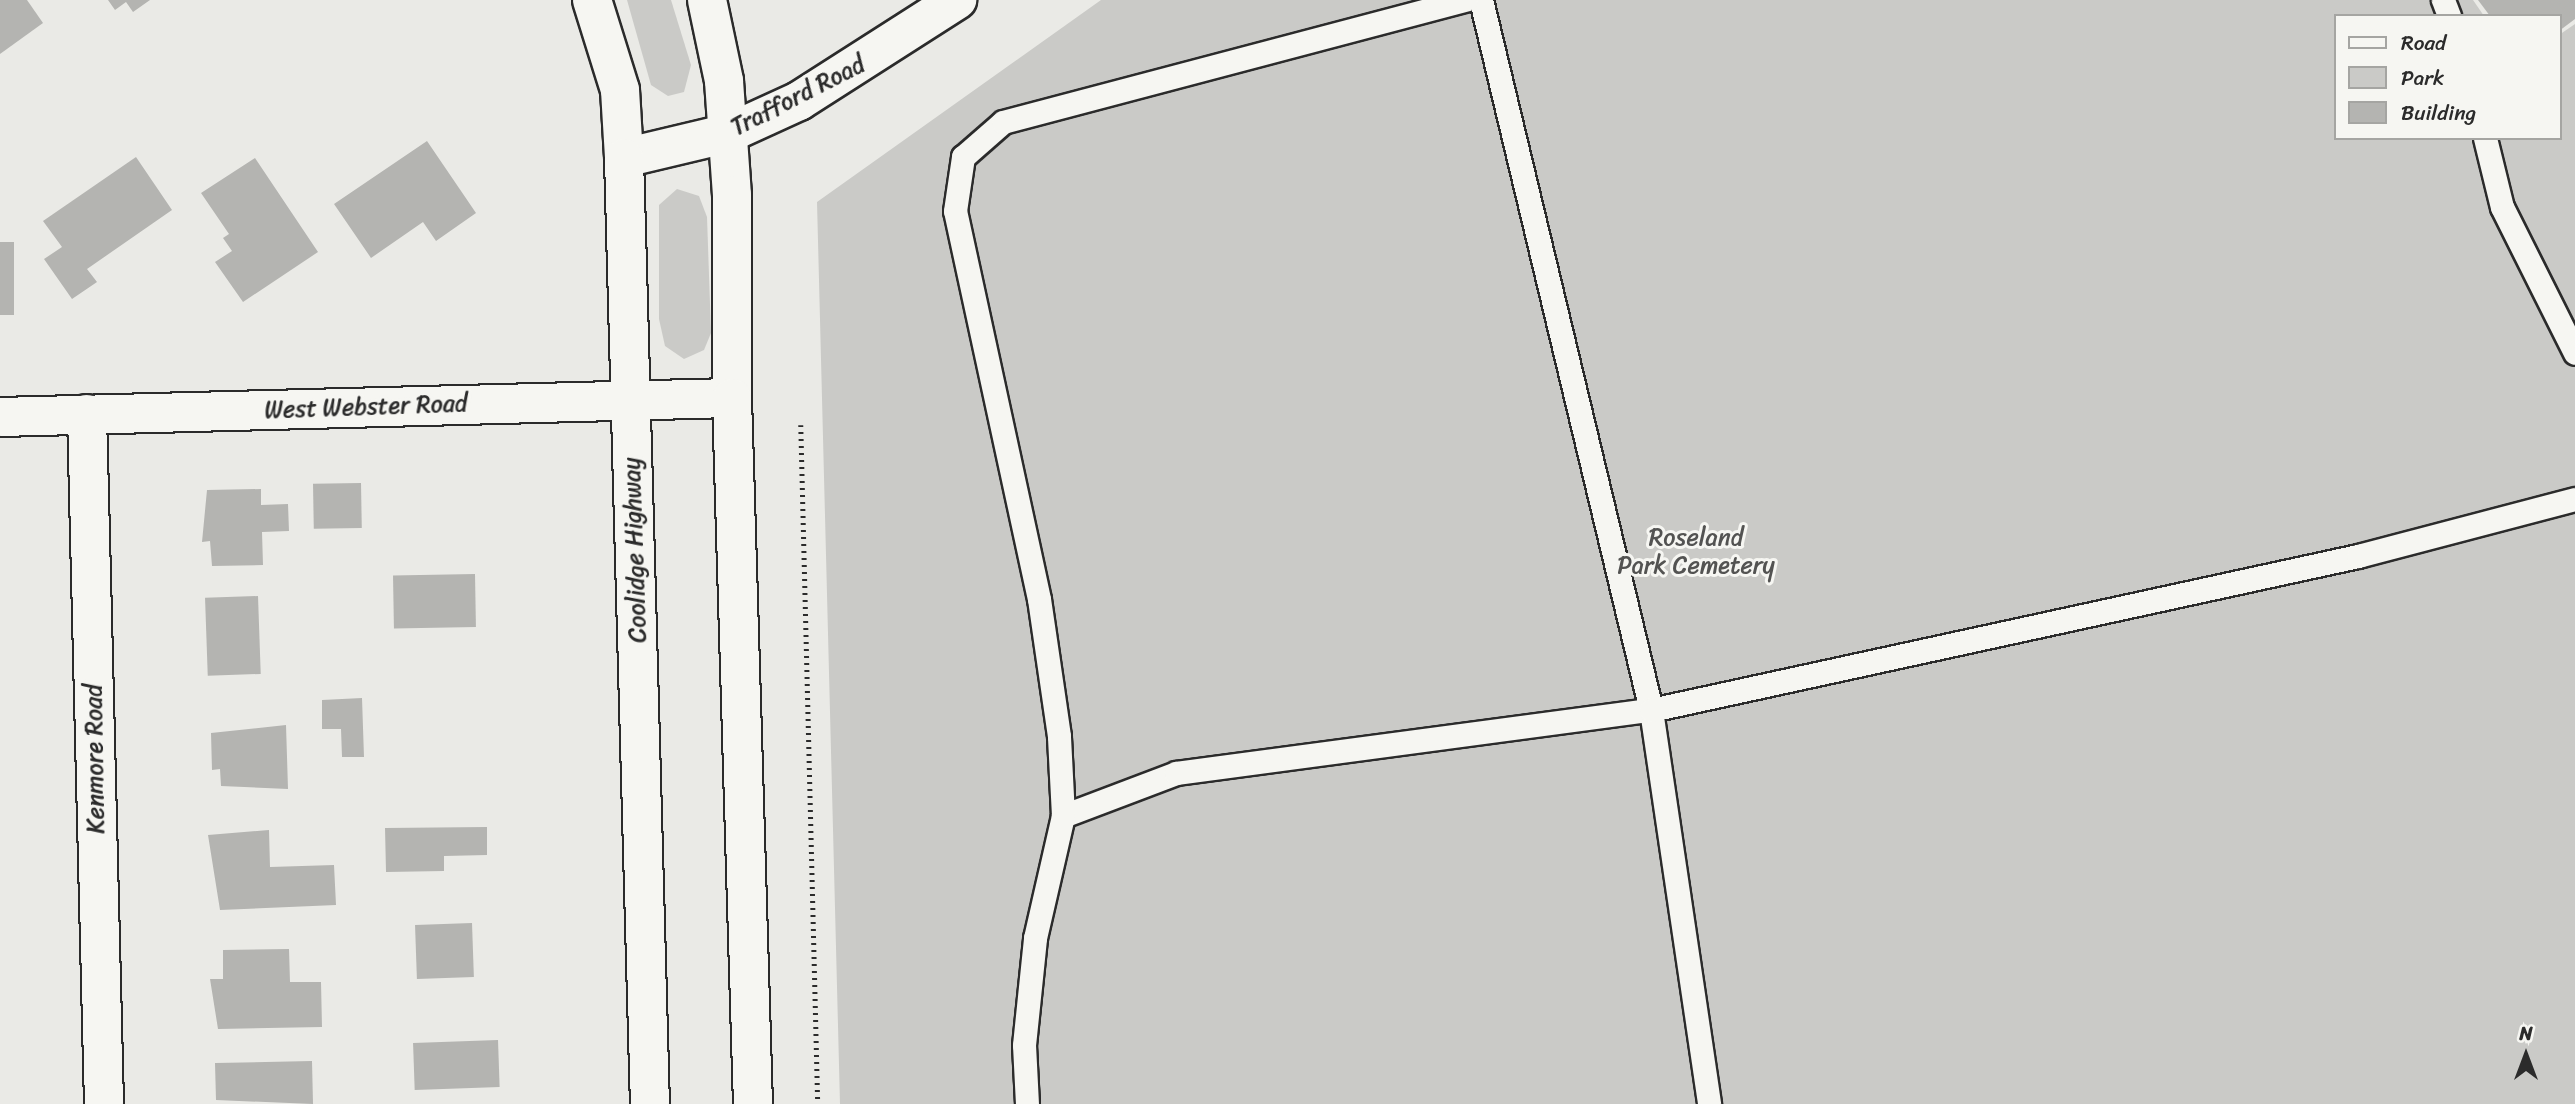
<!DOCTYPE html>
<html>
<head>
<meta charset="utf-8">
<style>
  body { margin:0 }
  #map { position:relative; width:2575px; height:1104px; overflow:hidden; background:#eaeae6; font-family:Sriracha,sans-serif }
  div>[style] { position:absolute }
  .green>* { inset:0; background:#cacac7 }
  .building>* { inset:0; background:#b4b4b1; transform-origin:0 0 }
  .path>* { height:4.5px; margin-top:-2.25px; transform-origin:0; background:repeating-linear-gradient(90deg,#2b2b2b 0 2px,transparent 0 7px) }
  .roads { filter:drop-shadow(2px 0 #2b2b2b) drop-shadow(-2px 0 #2b2b2b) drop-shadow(0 2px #2b2b2b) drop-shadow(0 -2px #2b2b2b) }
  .service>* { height:23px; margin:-11.5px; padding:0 11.5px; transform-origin:11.5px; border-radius:11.5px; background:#f6f6f2 }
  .minor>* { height:38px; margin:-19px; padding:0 19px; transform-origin:19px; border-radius:19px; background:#f6f6f2 }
  .tertiary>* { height:38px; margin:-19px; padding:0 19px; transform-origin:19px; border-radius:19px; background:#f6f6f2 }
  .secondary>* { height:38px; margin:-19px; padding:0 19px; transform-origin:19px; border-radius:19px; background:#f6f6f2 }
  span { translate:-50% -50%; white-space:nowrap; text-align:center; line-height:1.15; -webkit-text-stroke:6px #f6f6f2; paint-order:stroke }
  .street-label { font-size:24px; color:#2b2b2b }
  .park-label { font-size:24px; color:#535352 }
  .legend { position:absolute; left:2334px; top:14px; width:228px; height:126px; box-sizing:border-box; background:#f6f6f2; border:2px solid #a5a5a2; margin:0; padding:9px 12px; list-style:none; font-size:21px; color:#2b2b2b }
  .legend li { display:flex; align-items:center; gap:14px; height:35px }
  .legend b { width:35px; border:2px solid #a5a5a2 }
  .north { position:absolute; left:2491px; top:1020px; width:70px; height:70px; -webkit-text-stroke:5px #f6f6f2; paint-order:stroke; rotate:0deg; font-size:19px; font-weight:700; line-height:28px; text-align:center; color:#2b2b2b }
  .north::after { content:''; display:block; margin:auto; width:24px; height:32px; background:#2b2b2b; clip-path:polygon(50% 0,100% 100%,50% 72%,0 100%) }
</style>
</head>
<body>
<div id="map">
  <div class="green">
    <i style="clip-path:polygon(627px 0,671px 0,691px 65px,684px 92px,668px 96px,651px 85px)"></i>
    <i style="clip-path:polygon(1101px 0,2473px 0,2484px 16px,2335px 16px,2335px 138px,2559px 138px,2559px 35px,2575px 24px,2575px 1104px,840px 1104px,817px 202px)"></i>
    <i style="clip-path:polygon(677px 189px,699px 196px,707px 217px,711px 333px,704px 350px,684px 359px,665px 346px,659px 319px,659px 205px)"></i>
  </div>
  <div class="building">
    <i style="clip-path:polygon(0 0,27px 0,43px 23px,0 54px)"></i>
    <i style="clip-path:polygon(108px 0,150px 0,133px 12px,126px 2px,115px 10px)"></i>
    <i style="clip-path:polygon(2478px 0,2575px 0,2575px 19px,2559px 31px,2559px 16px,2490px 16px)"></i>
    <i style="clip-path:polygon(427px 141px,476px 213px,436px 241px,423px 222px,371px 258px,334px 204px)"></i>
    <i style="clip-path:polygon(136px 157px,172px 210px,87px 269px,97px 282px,72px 299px,44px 259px,62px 247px,43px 221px)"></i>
    <i style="clip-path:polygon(255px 158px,318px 252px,243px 302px,215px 262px,232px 251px,223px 238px,229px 234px,201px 193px)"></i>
    <i style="left:0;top:242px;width:14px;height:73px"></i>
    <i style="left:361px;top:483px;width:45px;height:48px;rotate:89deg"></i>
    <i style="clip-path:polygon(261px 489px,261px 505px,288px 504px,289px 531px,262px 532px,263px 565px,212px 566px,210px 541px,202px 542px,207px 490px)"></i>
    <i style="left:475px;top:574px;width:53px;height:82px;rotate:89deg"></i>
    <i style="left:258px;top:596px;width:78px;height:53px;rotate:88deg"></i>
    <i style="clip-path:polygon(362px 698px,364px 757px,342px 757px,341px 729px,322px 729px,322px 700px)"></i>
    <i style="clip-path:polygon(286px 725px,288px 789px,221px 786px,220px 769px,212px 770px,211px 733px)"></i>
    <i style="clip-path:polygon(487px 827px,487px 855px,444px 856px,444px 871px,386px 872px,385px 828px)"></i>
    <i style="clip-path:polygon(269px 830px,270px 867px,334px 865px,336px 905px,220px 910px,208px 835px)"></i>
    <i style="left:472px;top:923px;width:54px;height:57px;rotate:88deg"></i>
    <i style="clip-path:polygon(289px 949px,290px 982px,321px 982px,322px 1027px,218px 1029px,210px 979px,223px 979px,223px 950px)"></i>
    <i style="left:498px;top:1040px;width:47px;height:85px;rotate:88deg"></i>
    <i style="clip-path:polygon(312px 1061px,313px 1104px,216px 1100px,215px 1063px)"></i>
  </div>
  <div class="path">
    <i style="left:801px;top:425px;width:679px;rotate:88.57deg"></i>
  </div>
  <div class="roads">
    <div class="service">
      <i style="left:1481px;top:0;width:730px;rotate:76.53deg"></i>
      <i style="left:1651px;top:710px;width:398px;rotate:81.6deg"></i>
      <i style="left:2443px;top:0;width:17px;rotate:69deg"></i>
      <i style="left:2485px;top:138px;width:71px;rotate:76.2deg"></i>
      <i style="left:2502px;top:207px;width:163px;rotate:63.4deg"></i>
      <i style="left:1063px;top:816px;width:121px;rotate:-20.8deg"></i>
      <i style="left:1176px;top:773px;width:479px;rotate:-7.6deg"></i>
      <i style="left:1651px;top:710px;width:724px;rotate:-12.29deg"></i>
      <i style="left:2358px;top:556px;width:224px;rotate:-14.7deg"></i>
      <i style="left:1027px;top:1104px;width:59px;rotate:-92.9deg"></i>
      <i style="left:1024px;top:1045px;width:108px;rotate:-84.1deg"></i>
      <i style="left:1035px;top:938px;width:125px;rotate:-77.1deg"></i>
      <i style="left:1063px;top:816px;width:80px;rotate:-92.9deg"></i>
      <i style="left:1059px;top:736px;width:138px;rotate:-98.3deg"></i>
      <i style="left:1039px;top:599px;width:397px;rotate:-102.2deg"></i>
      <i style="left:955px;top:211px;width:55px;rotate:-81.6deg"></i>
      <i style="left:963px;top:157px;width:53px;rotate:-41.2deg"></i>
      <i style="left:1003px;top:122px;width:478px;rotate:-14.8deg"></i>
    </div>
    <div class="minor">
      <i style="left:624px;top:158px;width:108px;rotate:-13.4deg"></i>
      <i style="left:729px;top:133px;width:77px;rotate:-24.6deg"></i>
      <i style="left:799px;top:101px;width:188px;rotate:-32.6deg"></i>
      <i style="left:87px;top:414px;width:690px;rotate:88.59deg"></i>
    </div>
    <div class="tertiary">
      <i style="left:0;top:417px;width:732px;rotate:-1.49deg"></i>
    </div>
    <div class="secondary">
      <i style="left:592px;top:0;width:94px;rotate:72.7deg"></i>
      <i style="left:620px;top:90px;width:68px;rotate:86.6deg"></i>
      <i style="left:624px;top:158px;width:946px;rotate:88.43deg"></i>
      <i style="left:707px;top:0;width:83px;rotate:78.1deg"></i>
      <i style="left:724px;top:81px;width:114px;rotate:86deg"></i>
      <i style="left:732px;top:195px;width:203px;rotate:90deg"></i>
      <i style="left:732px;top:398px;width:706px;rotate:88.3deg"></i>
    </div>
  </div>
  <div class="street-label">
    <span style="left:798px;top:96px;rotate:-27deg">Trafford Road</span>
    <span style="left:366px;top:407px;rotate:-2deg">West Webster Road</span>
    <span style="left:635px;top:550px;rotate:-92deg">Coolidge Highway</span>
    <span style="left:95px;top:759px;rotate:-91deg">Kenmore Road</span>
  </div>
  <div class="park-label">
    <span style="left:1696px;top:552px">Roseland<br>Park Cemetery</span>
  </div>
  <ul class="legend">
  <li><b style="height:9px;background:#f6f6f2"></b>Road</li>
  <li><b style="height:19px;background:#cacac7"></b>Park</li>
  <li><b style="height:19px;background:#b4b4b1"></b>Building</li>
  </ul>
  <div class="north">N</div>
</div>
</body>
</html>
